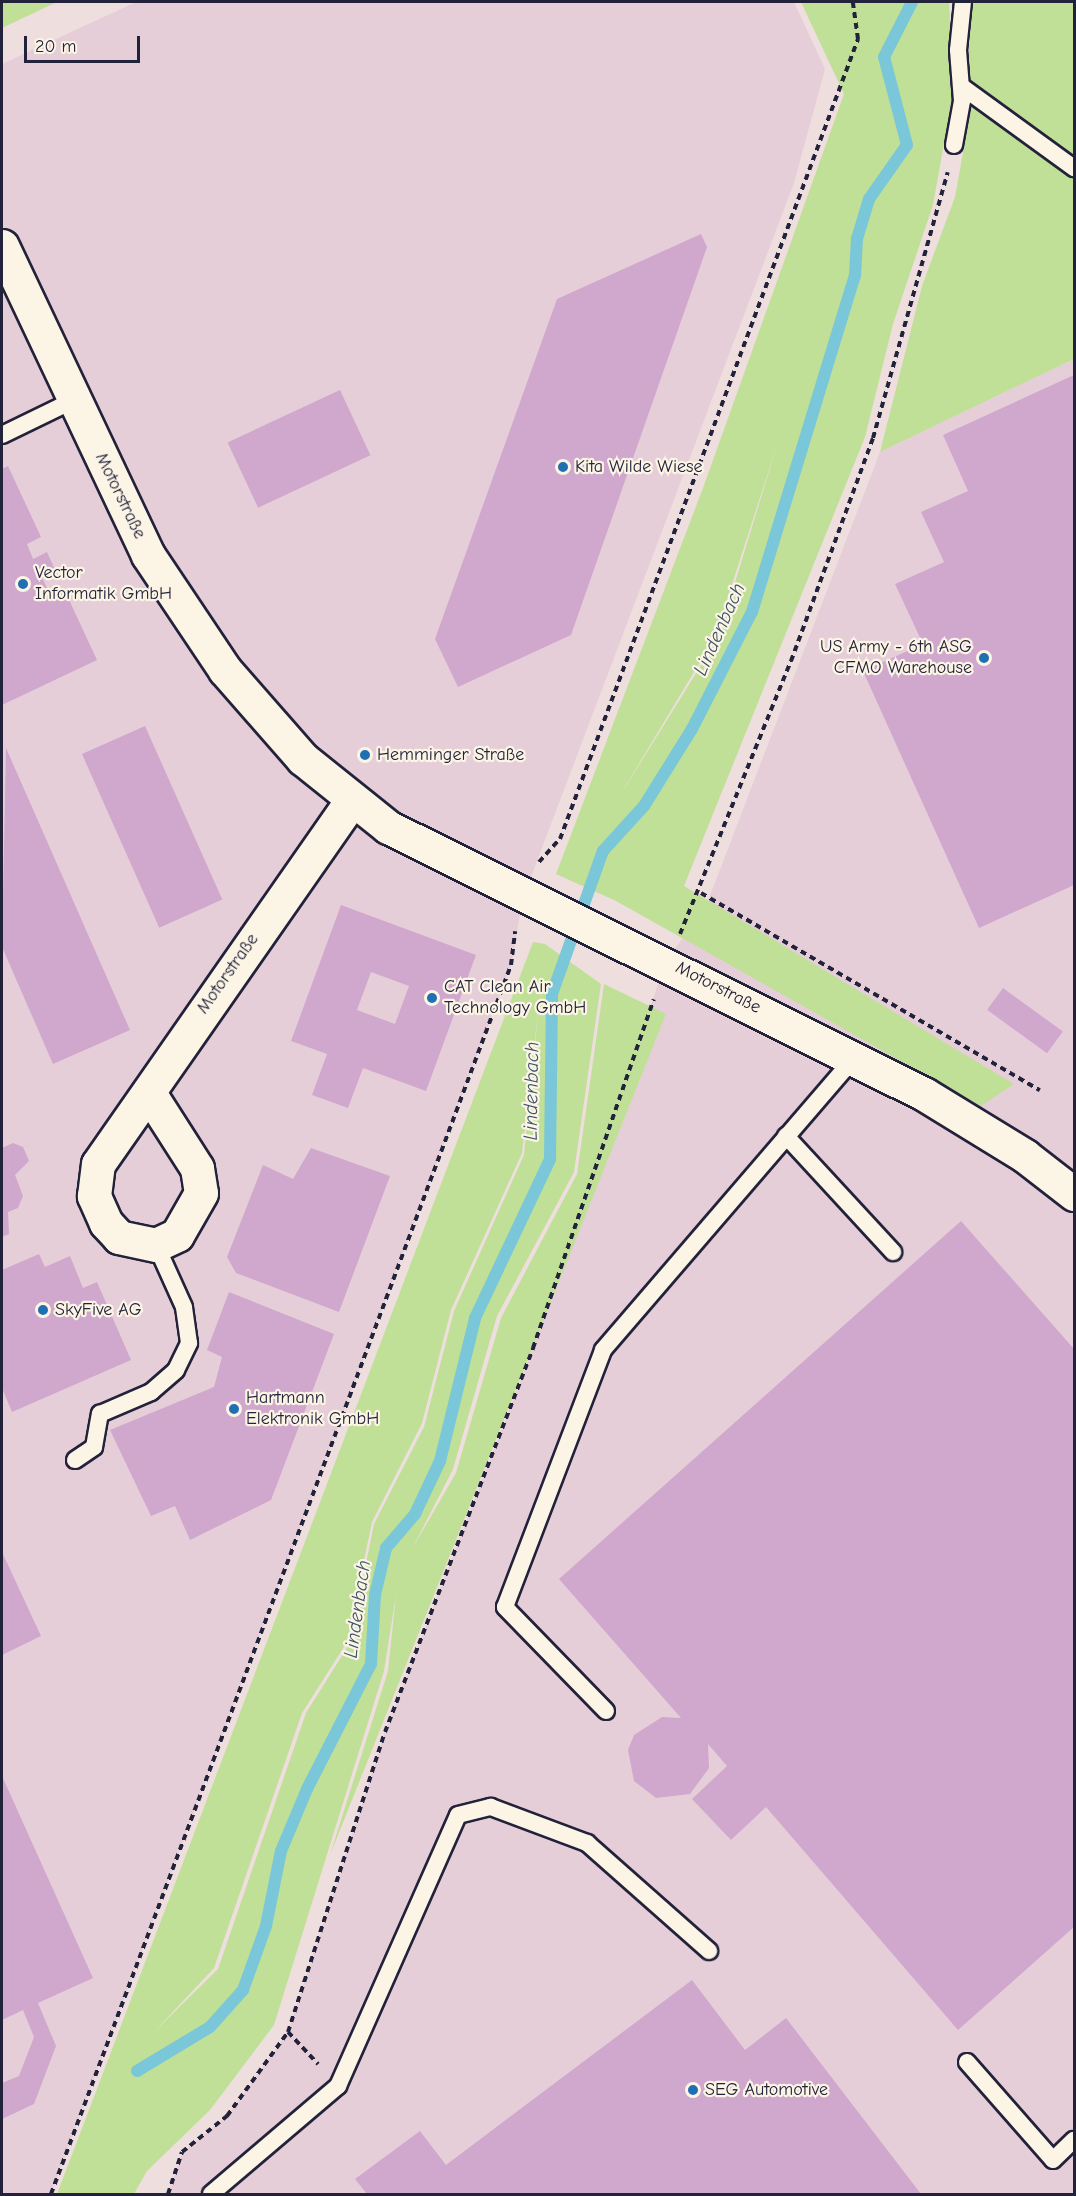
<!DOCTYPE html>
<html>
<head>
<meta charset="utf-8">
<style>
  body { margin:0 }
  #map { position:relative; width:1076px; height:2196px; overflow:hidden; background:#efdede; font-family:"Comic Neue",sans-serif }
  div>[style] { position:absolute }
  .built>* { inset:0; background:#e6ced9 }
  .green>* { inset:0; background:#c0df97 }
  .stream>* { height:12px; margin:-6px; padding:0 6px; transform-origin:6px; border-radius:6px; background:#79c7d8 }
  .building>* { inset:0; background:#d0a7cd; transform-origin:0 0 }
  .path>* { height:4px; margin-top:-2px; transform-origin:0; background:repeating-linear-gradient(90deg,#22223b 0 6px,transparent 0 10.5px) }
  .roads { filter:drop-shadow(2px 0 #22223b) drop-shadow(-2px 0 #22223b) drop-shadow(0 2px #22223b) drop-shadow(0 -2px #22223b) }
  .service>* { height:16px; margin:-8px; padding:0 8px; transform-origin:8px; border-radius:8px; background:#fcf5e5 }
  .minor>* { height:33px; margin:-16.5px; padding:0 16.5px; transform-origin:16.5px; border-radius:16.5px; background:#fcf5e5 }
  .dots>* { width:16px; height:16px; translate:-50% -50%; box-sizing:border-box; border:3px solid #fcf5e5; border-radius:50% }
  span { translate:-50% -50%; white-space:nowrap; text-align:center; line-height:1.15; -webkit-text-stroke:4.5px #fcf5e5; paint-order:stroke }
  .poi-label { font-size:18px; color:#22223b }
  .left { translate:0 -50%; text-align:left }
  .right { translate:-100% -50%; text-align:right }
  .street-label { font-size:18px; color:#22223b }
  .water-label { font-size:20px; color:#3c546a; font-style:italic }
  .frame { position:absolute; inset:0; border:3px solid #22223b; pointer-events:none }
  .scale { position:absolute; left:24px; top:36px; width:116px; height:27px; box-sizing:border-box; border:3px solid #22223b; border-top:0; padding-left:8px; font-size:18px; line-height:21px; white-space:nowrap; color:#22223b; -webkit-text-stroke:4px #fcf5e5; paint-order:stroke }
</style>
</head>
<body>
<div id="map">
  <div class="built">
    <i style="clip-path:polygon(136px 2px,794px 2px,825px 69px,794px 183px,523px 898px,511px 965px,51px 2194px,2px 2194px,2px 64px)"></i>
    <i style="clip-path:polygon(1074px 359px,1074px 2194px,168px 2194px,182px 2152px,227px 2116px,288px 2032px,385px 1732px,533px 1348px,666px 961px,706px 906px,880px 452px)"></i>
  </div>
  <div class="green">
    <i style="clip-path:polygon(2px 2px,57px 2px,2px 28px)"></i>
    <i style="clip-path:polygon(evenodd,801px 2px,949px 2px,953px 93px,933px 205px,893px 324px,865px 437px,684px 886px,1014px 1084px,981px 1106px,616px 901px,556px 874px,703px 488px,844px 94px,801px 2px,778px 442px,718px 638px,616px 802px,715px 637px,778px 442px)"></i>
    <i style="clip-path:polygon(972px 2px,1074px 2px,1074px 157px,967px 81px)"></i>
    <i style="clip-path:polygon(972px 103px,1074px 177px,1074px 359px,880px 452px,922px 286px,955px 197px)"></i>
    <i style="clip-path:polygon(evenodd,533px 942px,545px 944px,601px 984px,574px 1172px,497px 1316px,453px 1469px,412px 1549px,456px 1473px,501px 1318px,577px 1174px,604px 984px,666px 1014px,330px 1855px,388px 1671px,396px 1595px,384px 1671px,274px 2025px,210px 2110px,147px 2171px,134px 2194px,57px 2194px,533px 942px,539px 1004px,524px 1155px,454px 1311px,424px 1427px,374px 1524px,350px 1643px,306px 1713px,218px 1969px,154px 2032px,214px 1968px,302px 1713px,347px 1642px,372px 1522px,422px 1423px,451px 1310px,522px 1153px,539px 1004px)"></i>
  </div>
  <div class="stream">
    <i style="left:137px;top:2071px;width:85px;rotate:-31.1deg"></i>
    <i style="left:210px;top:2027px;width:50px;rotate:-48.3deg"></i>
    <i style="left:243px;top:1990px;width:68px;rotate:-70.2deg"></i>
    <i style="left:266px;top:1926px;width:76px;rotate:-78.7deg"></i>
    <i style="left:281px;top:1851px;width:67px;rotate:-67.2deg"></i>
    <i style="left:307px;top:1789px;width:140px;rotate:-62.9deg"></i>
    <i style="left:371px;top:1664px;width:69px;rotate:-86.7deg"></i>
    <i style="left:375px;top:1595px;width:48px;rotate:-76.8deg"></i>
    <i style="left:386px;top:1548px;width:45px;rotate:-49.5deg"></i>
    <i style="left:415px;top:1514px;width:59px;rotate:-64.7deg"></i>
    <i style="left:440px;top:1461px;width:147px;rotate:-76.2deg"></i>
    <i style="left:475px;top:1318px;width:176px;rotate:-64.7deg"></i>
    <i style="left:550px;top:1159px;width:165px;rotate:-89.3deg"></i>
    <i style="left:552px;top:994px;width:152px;rotate:-70.4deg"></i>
    <i style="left:603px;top:851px;width:61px;rotate:-47.7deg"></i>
    <i style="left:644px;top:806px;width:91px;rotate:-58.1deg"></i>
    <i style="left:692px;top:729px;width:131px;rotate:-62.9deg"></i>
    <i style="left:752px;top:612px;width:351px;rotate:-73deg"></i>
    <i style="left:855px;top:276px;width:37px;rotate:-87deg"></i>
    <i style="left:857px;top:239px;width:42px;rotate:-73.3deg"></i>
    <i style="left:869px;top:199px;width:66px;rotate:-54.9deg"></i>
    <i style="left:907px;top:145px;width:91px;rotate:-104.6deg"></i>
    <i style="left:884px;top:57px;width:62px;rotate:-63deg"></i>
  </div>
  <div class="building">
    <i style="clip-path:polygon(701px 234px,707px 247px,571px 635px,458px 687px,435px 639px,557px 299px)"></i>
    <i style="clip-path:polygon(1074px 375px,1074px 885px,979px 928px,863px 671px,923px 644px,895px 584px,944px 562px,921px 512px,968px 491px,943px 435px)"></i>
    <i style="left:340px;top:390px;width:72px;height:124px;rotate:65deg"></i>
    <i style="clip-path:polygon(8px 466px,41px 537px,27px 544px,33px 559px,47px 552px,56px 572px,42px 578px,51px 596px,64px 589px,97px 660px,2px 705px,2px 469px)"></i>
    <i style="left:145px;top:726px;width:190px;height:69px;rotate:66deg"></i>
    <i style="clip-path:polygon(6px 748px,130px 1030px,53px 1064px,2px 947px)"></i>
    <i style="clip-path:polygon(evenodd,341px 905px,476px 955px,426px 1091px,363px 1068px,348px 1108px,312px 1095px,327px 1054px,291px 1041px,341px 905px,371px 972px,409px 986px,395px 1024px,357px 1010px,371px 972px)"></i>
    <i style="left:1003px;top:988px;width:74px;height:27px;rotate:36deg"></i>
    <i style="clip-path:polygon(13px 1143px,23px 1147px,29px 1161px,15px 1175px,23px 1196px,18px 1208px,8px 1212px,9px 1234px,2px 1237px,2px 1148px)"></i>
    <i style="clip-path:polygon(311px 1148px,390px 1176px,339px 1312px,236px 1273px,227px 1257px,263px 1165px,293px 1179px)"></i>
    <i style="clip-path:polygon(961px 1221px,1074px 1349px,1074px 1927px,958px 2030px,766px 1807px,731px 1840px,692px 1799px,727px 1766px,708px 1744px,709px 1768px,690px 1794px,656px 1798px,634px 1781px,628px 1750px,634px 1735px,662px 1717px,681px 1718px,559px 1579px)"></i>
    <i style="clip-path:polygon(39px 1254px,45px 1267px,70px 1256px,83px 1288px,97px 1282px,131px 1360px,12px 1412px,2px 1388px,2px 1270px)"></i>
    <i style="clip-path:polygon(229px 1292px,334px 1334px,271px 1500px,190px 1540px,175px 1506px,151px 1516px,110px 1430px,214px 1387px,222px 1357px,207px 1350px)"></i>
    <i style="clip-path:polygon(2px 1552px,41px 1636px,2px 1655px)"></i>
    <i style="clip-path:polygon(2px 1776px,93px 1978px,38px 2003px,56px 2046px,34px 2104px,2px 2119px,2px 2083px,19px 2076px,34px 2037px,23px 2010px,2px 2020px)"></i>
    <i style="clip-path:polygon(692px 1980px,745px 2050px,786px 2018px,921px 2194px,367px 2194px,355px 2179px,420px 2131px,446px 2165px)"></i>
  </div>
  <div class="path">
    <i style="left:539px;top:862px;width:31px;rotate:-48deg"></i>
    <i style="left:560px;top:839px;width:854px;rotate:-69.57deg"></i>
    <i style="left:858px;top:39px;width:37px;rotate:-98deg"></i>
    <i style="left:701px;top:893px;width:392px;rotate:30.2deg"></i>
    <i style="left:680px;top:934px;width:295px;rotate:-67.9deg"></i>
    <i style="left:791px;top:661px;width:238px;rotate:-69.8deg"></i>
    <i style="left:873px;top:438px;width:276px;rotate:-74.3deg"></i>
    <i style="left:288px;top:2032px;width:44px;rotate:46.8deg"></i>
    <i style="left:51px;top:2194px;width:1312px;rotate:-69.48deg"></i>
    <i style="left:511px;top:965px;width:34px;rotate:-83deg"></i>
    <i style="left:168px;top:2194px;width:44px;rotate:-71.6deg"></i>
    <i style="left:182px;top:2152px;width:58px;rotate:-38.7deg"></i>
    <i style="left:227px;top:2116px;width:104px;rotate:-54deg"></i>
    <i style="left:288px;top:2032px;width:315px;rotate:-72.1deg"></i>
    <i style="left:385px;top:1732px;width:412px;rotate:-68.9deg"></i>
    <i style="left:533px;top:1348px;width:369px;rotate:-70.9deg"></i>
  </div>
  <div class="roads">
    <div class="service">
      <i style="left:961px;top:86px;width:140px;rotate:36deg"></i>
      <i style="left:954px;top:145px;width:45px;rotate:-79.7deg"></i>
      <i style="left:962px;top:101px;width:51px;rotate:-94.5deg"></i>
      <i style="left:958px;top:50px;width:48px;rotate:-84.1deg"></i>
      <i style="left:2px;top:435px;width:80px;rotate:-25.9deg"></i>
      <i style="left:786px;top:1136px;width:158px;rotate:47.3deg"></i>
      <i style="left:75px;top:1460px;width:23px;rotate:-34deg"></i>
      <i style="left:94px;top:1447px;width:34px;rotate:-80deg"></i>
      <i style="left:100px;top:1414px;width:56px;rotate:-23.3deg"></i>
      <i style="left:151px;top:1392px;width:33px;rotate:-41deg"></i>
      <i style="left:176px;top:1370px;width:30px;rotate:-64deg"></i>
      <i style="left:189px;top:1343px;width:36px;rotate:-98deg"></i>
      <i style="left:184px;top:1307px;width:68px;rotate:-114.3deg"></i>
      <i style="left:606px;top:1711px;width:145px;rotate:-134.2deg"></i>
      <i style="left:505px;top:1607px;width:275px;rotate:-69.1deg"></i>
      <i style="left:603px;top:1350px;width:385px;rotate:-49.3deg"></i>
      <i style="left:967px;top:2062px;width:130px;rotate:48.7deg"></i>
      <i style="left:1053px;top:2160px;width:29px;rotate:-44deg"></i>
      <i style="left:211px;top:2194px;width:167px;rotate:-40.4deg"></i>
      <i style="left:338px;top:2086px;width:296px;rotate:-66.1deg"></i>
      <i style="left:458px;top:1815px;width:34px;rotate:-14deg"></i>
      <i style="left:491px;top:1807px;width:103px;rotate:20.6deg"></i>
      <i style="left:587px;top:1843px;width:163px;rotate:41.5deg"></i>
    </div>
    <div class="minor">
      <i style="left:2px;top:246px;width:342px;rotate:64.7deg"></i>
      <i style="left:148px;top:555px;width:138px;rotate:56.2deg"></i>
      <i style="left:225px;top:670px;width:118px;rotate:48.8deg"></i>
      <i style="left:303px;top:759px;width:109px;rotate:38.7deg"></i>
      <i style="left:388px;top:827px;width:599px;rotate:26.48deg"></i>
      <i style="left:924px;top:1094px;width:119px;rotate:31.5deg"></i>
      <i style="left:1025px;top:1156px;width:62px;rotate:37.8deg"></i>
      <i style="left:149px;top:1093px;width:89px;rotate:57.4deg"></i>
      <i style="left:197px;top:1168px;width:25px;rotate:81deg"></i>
      <i style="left:201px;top:1193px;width:48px;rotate:119.7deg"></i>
      <i style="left:177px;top:1235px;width:23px;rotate:155deg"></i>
      <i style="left:156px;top:1245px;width:38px;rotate:-168deg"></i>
      <i style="left:119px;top:1237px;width:19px;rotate:-133deg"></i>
      <i style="left:106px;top:1223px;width:30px;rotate:-114deg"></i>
      <i style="left:94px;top:1196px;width:32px;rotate:-83deg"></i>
      <i style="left:98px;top:1164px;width:444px;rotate:-55.1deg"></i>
    </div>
  </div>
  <div class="dots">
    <i style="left:563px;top:467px;background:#1f6fb2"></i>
    <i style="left:23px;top:584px;background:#1f6fb2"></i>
    <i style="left:984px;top:658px;background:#1f6fb2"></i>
    <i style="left:365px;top:755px;background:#1f6fb2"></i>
    <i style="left:432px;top:998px;background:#1f6fb2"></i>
    <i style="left:43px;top:1310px;background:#1f6fb2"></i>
    <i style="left:234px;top:1409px;background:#1f6fb2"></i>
    <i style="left:693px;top:2090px;background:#1f6fb2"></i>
  </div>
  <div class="poi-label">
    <span class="left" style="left:575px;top:467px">Kita Wilde Wiese</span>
    <span class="left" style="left:35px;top:584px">Vector<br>Informatik GmbH</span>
    <span class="right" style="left:972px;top:658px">US Army - 6th ASG<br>CFMO Warehouse</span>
    <span class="left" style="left:377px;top:755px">Hemminger Straße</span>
    <span class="left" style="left:444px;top:998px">CAT Clean Air<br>Technology GmbH</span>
    <span class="left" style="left:55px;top:1310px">SkyFive AG</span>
    <span class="left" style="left:246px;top:1409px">Hartmann<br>Elektronik GmbH</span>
    <span class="left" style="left:705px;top:2090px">SEG Automotive</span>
  </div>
  <div class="street-label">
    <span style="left:120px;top:496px;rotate:64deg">Motorstraße</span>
    <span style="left:228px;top:974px;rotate:-55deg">Motorstraße</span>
    <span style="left:718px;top:988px;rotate:27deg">Motorstraße</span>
  </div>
  <div class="water-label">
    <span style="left:719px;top:629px;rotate:-66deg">Lindenbach</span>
    <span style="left:531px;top:1091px;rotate:-89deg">Lindenbach</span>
    <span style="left:357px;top:1609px;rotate:-82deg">Lindenbach</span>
  </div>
  <div class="frame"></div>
  <div class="scale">20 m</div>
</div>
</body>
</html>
